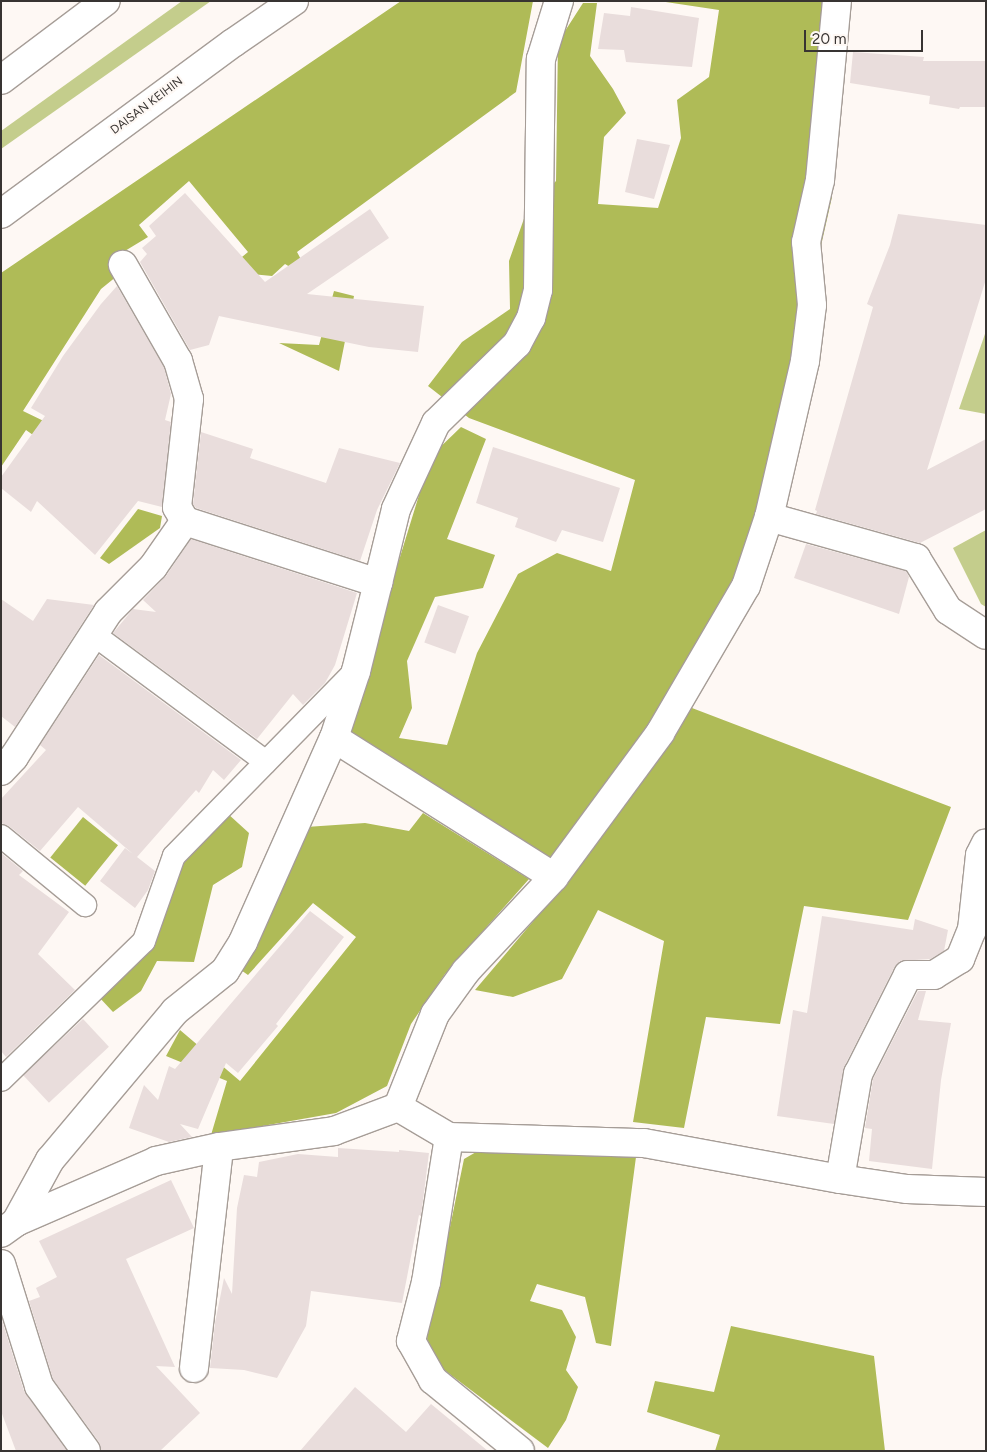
<!DOCTYPE html>
<html>
<head>
<meta charset="utf-8">
<style>
  body { margin:0 }
  #map { position:relative; width:987px; height:1452px; overflow:hidden; background:#fef8f4; font-family:Figtree,sans-serif }
  div>[style] { position:absolute }
  .green>* { inset:0; background:#c4cd8c }
  .forest>* { inset:0; background:#afbb57; transform-origin:0 0 }
  .building>* { inset:0; background:#e9dddc; transform-origin:0 0 }
  .roads { filter:drop-shadow(1px 0 #a69d97) drop-shadow(-1px 0 #a69d97) drop-shadow(0 1px #a69d97) drop-shadow(0 -1px #a69d97) }
  .service>* { height:22px; margin:-11px; padding:0 11px; transform-origin:11px; border-radius:11px; background:#fff }
  .minor>* { height:28px; margin:-14px; padding:0 14px; transform-origin:14px; border-radius:14px; background:#fff }
  .motorway>* { height:28px; margin:-14px; padding:0 14px; transform-origin:14px; border-radius:14px; background:#fff }
  span { translate:-50% -50%; white-space:nowrap; text-align:center; line-height:1.15; -webkit-text-stroke:4px #fef8f4; paint-order:stroke }
  .street-label { font-size:12px; color:#383432 }
  .frame { position:absolute; inset:0; border:2px solid #383432; pointer-events:none }
  .scale { position:absolute; left:804px; top:30px; width:119px; height:22px; box-sizing:border-box; border:2px solid #383432; border-top:0; padding-left:6px; font-size:15px; line-height:18px; white-space:nowrap; color:#383432; -webkit-text-stroke:4px #fef8f4; paint-order:stroke }
</style>
</head>
<body>
<div id="map">
  <div class="green">
    <i style="clip-path:polygon(182px 1px,211px 1px,1px 149px,1px 131px)"></i>
    <i style="clip-path:polygon(986px 331px,986px 414px,959px 409px)"></i>
    <i style="clip-path:polygon(986px 530px,986px 607px,981px 604px,953px 548px)"></i>
  </div>
  <div class="forest">
    <i style="clip-path:polygon(401px 1px,533px 1px,516px 92px,297px 252px,312px 280px,285px 264px,272px 276px,239px 273px,213px 281px,248px 252px,189px 181px,139px 225px,148px 237px,110px 260px,117px 276px,101px 289px,23px 411px,54px 426px,61px 455px,26px 430px,1px 467px,1px 273px)"></i>
    <i style="clip-path:polygon(659px 1px,834px 1px,832px 197px,759px 522px,736px 585px,654px 720px,551px 861px,346px 733px,431px 456px,461px 427px,486px 439px,447px 539px,495px 555px,483px 588px,435px 597px,407px 661px,412px 708px,399px 738px,447px 745px,477px 653px,518px 574px,557px 553px,611px 571px,635px 480px,469px 418px,428px 386px,462px 342px,510px 309px,509px 261px,526px 213px,556px 181px,558px 42px,583px 3px,597px 3px,590px 56px,613px 89px,626px 113px,604px 137px,598px 204px,658px 208px,681px 138px,677px 100px,709px 77px,719px 10px)"></i>
    <i style="clip-path:polygon(334px 291px,354px 296px,339px 371px,279px 343px,319px 345px)"></i>
    <i style="clip-path:polygon(138px 509px,162px 516px,160px 528px,109px 564px,100px 558px)"></i>
    <i style="clip-path:polygon(692px 708px,951px 807px,908px 920px,804px 906px,780px 1024px,706px 1017px,684px 1128px,633px 1122px,664px 941px,598px 910px,562px 979px,513px 997px,475px 990px,552px 899px)"></i>
    <i style="clip-path:polygon(227px 813px,249px 833px,242px 867px,213px 885px,194px 962px,157px 961px,141px 991px,113px 1012px,98px 996px,180px 858px)"></i>
    <i style="clip-path:polygon(423px 813px,529px 879px,445px 974px,411px 1024px,387px 1086px,336px 1113px,211px 1135px,227px 1081px,166px 1056px,180px 1030px,240px 1081px,356px 937px,313px 903px,248px 975px,238px 968px,306px 827px,365px 823px,409px 831px)"></i>
    <i style="left:83px;top:817px;width:45px;height:52px;rotate:39deg"></i>
    <i style="clip-path:polygon(483px 1148px,636px 1157px,611px 1346px,596px 1343px,585px 1297px,537px 1284px,530px 1301px,562px 1310px,576px 1337px,566px 1370px,578px 1387px,566px 1420px,548px 1448px,443px 1369px,427px 1339px,464px 1159px)"></i>
    <i style="clip-path:polygon(731px 1326px,874px 1356px,885px 1451px,715px 1451px,720px 1435px,647px 1412px,655px 1381px,714px 1392px)"></i>
  </div>
  <div class="building">
    <i style="clip-path:polygon(631px 7px,699px 18px,692px 67px,626px 62px,624px 50px,598px 49px,604px 13px,630px 16px)"></i>
    <i style="clip-path:polygon(853px 52px,924px 57px,923px 61px,986px 61px,986px 107px,960px 107px,959px 109px,929px 104px,930px 96px,850px 83px)"></i>
    <i style="clip-path:polygon(637px 139px,670px 145px,654px 199px,625px 192px)"></i>
    <i style="clip-path:polygon(185px 193px,265px 282px,370px 209px,389px 238px,307px 294px,424px 306px,418px 352px,369px 347px,219px 316px,209px 345px,190px 350px,140px 262px,147px 254px,142px 248px,156px 236px,149px 226px)"></i>
    <i style="clip-path:polygon(898px 214px,986px 225px,986px 279px,927px 470px,986px 439px,986px 509px,920px 543px,816px 514px,817px 511px,815px 510px,873px 307px,867px 304px,890px 245px)"></i>
    <i style="clip-path:polygon(117px 286px,164px 367px,171px 394px,165px 420px,171px 422px,162px 507px,138px 501px,95px 555px,37px 501px,31px 512px,1px 488px,1px 477px,45px 416px,31px 408px,63px 356px,101px 304px)"></i>
    <i style="clip-path:polygon(201px 432px,253px 449px,250px 458px,326px 483px,339px 448px,400px 463px,377px 510px,360px 561px,196px 508px,193px 504px)"></i>
    <i style="clip-path:polygon(493px 447px,620px 488px,603px 542px,562px 530px,556px 542px,515px 527px,518px 518px,476px 503px)"></i>
    <i style="clip-path:polygon(191px 539px,357px 593px,335px 665px,325px 683px,303px 705px,293px 694px,257px 739px,113px 633px,133px 609px,156px 612px,143px 600px,166px 576px)"></i>
    <i style="clip-path:polygon(806px 544px,906px 571px,909px 577px,899px 614px,794px 578px)"></i>
    <i style="clip-path:polygon(1px 599px,33px 621px,47px 599px,94px 605px,15px 727px,1px 716px)"></i>
    <i style="left:438px;top:605px;width:33px;height:40px;rotate:20deg"></i>
    <i style="clip-path:polygon(99px 655px,241px 760px,224px 780px,213px 770px,199px 793px,196px 790px,137px 857px,155px 871px,148px 890px,135px 908px,100px 881px,125px 848px,133px 854px,78px 807px,40px 851px,9px 826px,1px 823px,1px 799px,46px 750px,40px 745px)"></i>
    <i style="clip-path:polygon(1px 853px,23px 871px,19px 875px,69px 912px,38px 954px,75px 990px,6px 1057px,1px 1051px)"></i>
    <i style="clip-path:polygon(310px 911px,344px 937px,276px 1024px,278px 1026px,238px 1073px,226px 1063px,198px 1129px,180px 1124px,192px 1137px,169px 1142px,129px 1128px,144px 1085px,158px 1100px,169px 1066px,175px 1069px)"></i>
    <i style="clip-path:polygon(822px 916px,913px 930px,915px 919px,948px 930px,944px 951px,930px 959px,900px 961px,894px 968px,844px 1067px,834px 1124px,777px 1116px,793px 1010px,807px 1013px)"></i>
    <i style="clip-path:polygon(918px 991px,926px 991px,918px 1020px,951px 1023px,941px 1080px,932px 1169px,869px 1161px,872px 1129px,865px 1128px,873px 1079px)"></i>
    <i style="left:83px;top:1019px;width:38px;height:82px;rotate:47deg"></i>
    <i style="clip-path:polygon(338px 1148px,399px 1152px,399px 1150px,429px 1153px,421px 1216px,419px 1215px,402px 1303px,311px 1291px,306px 1326px,277px 1378px,244px 1370px,210px 1368px,215px 1323px,224px 1278px,232px 1294px,237px 1208px,244px 1175px,257px 1177px,259px 1162px,298px 1154px,338px 1157px)"></i>
    <i style="clip-path:polygon(171px 1180px,194px 1228px,126px 1259px,175px 1367px,156px 1366px,200px 1413px,160px 1451px,101px 1451px,99px 1442px,53px 1379px,29px 1301px,40px 1297px,36px 1288px,57px 1277px,39px 1241px)"></i>
    <i style="clip-path:polygon(1px 1317px,24px 1391px,67px 1451px,16px 1451px,1px 1411px)"></i>
    <i style="clip-path:polygon(355px 1387px,406px 1432px,431px 1404px,488px 1451px,300px 1451px)"></i>
  </div>
  <div class="roads">
    <div class="service">
      <i style="left:93px;top:634px;width:215px;rotate:36.5deg"></i>
      <i style="left:1px;top:836px;width:109px;rotate:39.4deg"></i>
      <i style="left:1px;top:1080px;width:199px;rotate:-44.2deg"></i>
      <i style="left:144px;top:941px;width:90px;rotate:-70.6deg"></i>
      <i style="left:174px;top:856px;width:259px;rotate:-45.6deg"></i>
    </div>
    <div class="minor">
      <i style="left:769px;top:517px;width:153px;rotate:15.6deg"></i>
      <i style="left:916px;top:558px;width:61px;rotate:58.4deg"></i>
      <i style="left:948px;top:610px;width:45px;rotate:33.3deg"></i>
      <i style="left:378px;top:583px;width:76px;rotate:-76.3deg"></i>
      <i style="left:396px;top:509px;width:95px;rotate:-65.1deg"></i>
      <i style="left:436px;top:423px;width:113px;rotate:-44.3deg"></i>
      <i style="left:517px;top:344px;width:30px;rotate:-62deg"></i>
      <i style="left:531px;top:318px;width:29px;rotate:-76deg"></i>
      <i style="left:538px;top:290px;width:231px;rotate:-89.3deg"></i>
      <i style="left:541px;top:59px;width:61px;rotate:-72.8deg"></i>
      <i style="left:334px;top:738px;width:260px;rotate:32.3deg"></i>
      <i style="left:1px;top:771px;width:19px;rotate:-47deg"></i>
      <i style="left:14px;top:757px;width:173px;rotate:-57deg"></i>
      <i style="left:108px;top:612px;width:64px;rotate:-45deg"></i>
      <i style="left:153px;top:567px;width:56px;rotate:-55.2deg"></i>
      <i style="left:185px;top:521px;width:16px;rotate:-120deg"></i>
      <i style="left:177px;top:507px;width:109px;rotate:-83.7deg"></i>
      <i style="left:189px;top:399px;width:40px;rotate:-106deg"></i>
      <i style="left:178px;top:361px;width:111px;rotate:-119.8deg"></i>
      <i style="left:398px;top:1107px;width:100px;rotate:-68.3deg"></i>
      <i style="left:435px;top:1014px;width:53px;rotate:-54.2deg"></i>
      <i style="left:466px;top:971px;width:129px;rotate:-46.9deg"></i>
      <i style="left:554px;top:877px;width:179px;rotate:-53.6deg"></i>
      <i style="left:660px;top:733px;width:170px;rotate:-59.7deg"></i>
      <i style="left:746px;top:586px;width:73px;rotate:-71.6deg"></i>
      <i style="left:769px;top:517px;width:160px;rotate:-77deg"></i>
      <i style="left:805px;top:361px;width:56px;rotate:-82.9deg"></i>
      <i style="left:812px;top:305px;width:63px;rotate:-95.4deg"></i>
      <i style="left:806px;top:242px;width:64px;rotate:-77.3deg"></i>
      <i style="left:820px;top:180px;width:180px;rotate:-84.6deg"></i>
      <i style="left:449px;top:1137px;width:147px;rotate:99deg"></i>
      <i style="left:426px;top:1282px;width:61px;rotate:104.3deg"></i>
      <i style="left:411px;top:1341px;width:45px;rotate:60.6deg"></i>
      <i style="left:433px;top:1380px;width:112px;rotate:39.2deg"></i>
      <i style="left:840px;top:1179px;width:107px;rotate:-80.3deg"></i>
      <i style="left:858px;top:1074px;width:111px;rotate:-63.2deg"></i>
      <i style="left:908px;top:975px;width:26px"></i>
      <i style="left:934px;top:975px;width:31px;rotate:-32deg"></i>
      <i style="left:960px;top:959px;width:31px;rotate:-68deg"></i>
      <i style="left:972px;top:930px;width:75px;rotate:-83.9deg"></i>
      <i style="left:980px;top:855px;width:13px;rotate:-63deg"></i>
      <i style="left:16px;top:1222px;width:71px;rotate:-61.3deg"></i>
      <i style="left:50px;top:1160px;width:194px;rotate:-50deg"></i>
      <i style="left:175px;top:1011px;width:64px;rotate:-38.7deg"></i>
      <i style="left:225px;top:971px;width:34px;rotate:-58deg"></i>
      <i style="left:243px;top:942px;width:223px;rotate:-66deg"></i>
      <i style="left:334px;top:738px;width:71px;rotate:-71.8deg"></i>
      <i style="left:356px;top:671px;width:91px;rotate:-76deg"></i>
      <i style="left:378px;top:583px;width:203px;rotate:-162.2deg"></i>
      <i style="left:1px;top:1233px;width:19px;rotate:-36deg"></i>
      <i style="left:16px;top:1222px;width:153px;rotate:-23.5deg"></i>
      <i style="left:156px;top:1161px;width:65px;rotate:-12.5deg"></i>
      <i style="left:219px;top:1147px;width:116px;rotate:-7.9deg"></i>
      <i style="left:334px;top:1131px;width:68px;rotate:-20.6deg"></i>
      <i style="left:398px;top:1107px;width:59px;rotate:30.5deg"></i>
      <i style="left:449px;top:1137px;width:195px;rotate:1.8deg"></i>
      <i style="left:644px;top:1143px;width:199px;rotate:10.4deg"></i>
      <i style="left:840px;top:1179px;width:68px;rotate:8.5deg"></i>
      <i style="left:907px;top:1189px;width:79px;rotate:2.2deg"></i>
      <i style="left:1px;top:1264px;width:128px;rotate:72.7deg"></i>
      <i style="left:39px;top:1386px;width:80px;rotate:54.1deg"></i>
      <i style="left:194px;top:1368px;width:222px;rotate:-83.5deg"></i>
    </div>
    <div class="motorway">
      <i style="left:1px;top:80px;width:131px;rotate:-37deg"></i>
      <i style="left:1px;top:214px;width:288px;rotate:-36.4deg"></i>
      <i style="left:233px;top:43px;width:74px;rotate:-34.5deg"></i>
    </div>
  </div>
  <div class="street-label">
    <span style="left:147px;top:106px;rotate:-37deg">DAISAN KEIHIN</span>
  </div>
  <div class="frame"></div>
  <div class="scale">20 m</div>
</div>
</body>
</html>
